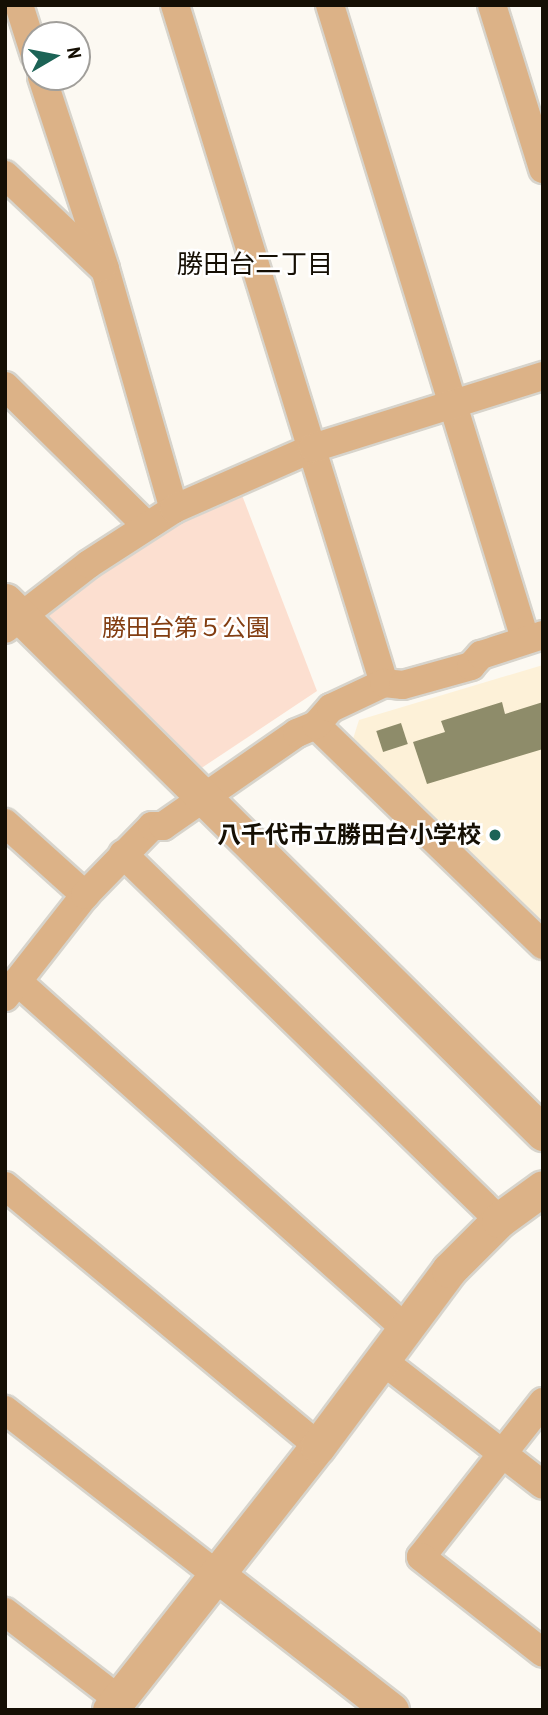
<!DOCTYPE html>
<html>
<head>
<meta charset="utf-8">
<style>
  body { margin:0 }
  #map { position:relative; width:548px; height:1715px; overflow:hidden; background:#fcf9f2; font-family:"Archivo Narrow","Noto Sans JP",sans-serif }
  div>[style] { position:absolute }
  .built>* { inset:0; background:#fdf1d8 }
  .green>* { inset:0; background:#fcdfd0 }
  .building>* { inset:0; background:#8e8c6a; transform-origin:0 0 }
  .roads { filter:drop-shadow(2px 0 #d7d4cc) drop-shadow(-2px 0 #d7d4cc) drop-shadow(0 2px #d7d4cc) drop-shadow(0 -2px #d7d4cc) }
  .minor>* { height:28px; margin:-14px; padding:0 14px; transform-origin:14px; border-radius:14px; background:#dcb287 }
  .tertiary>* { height:35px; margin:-17.5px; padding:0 17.5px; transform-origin:17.5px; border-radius:17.5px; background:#dcb287 }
  .dots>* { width:19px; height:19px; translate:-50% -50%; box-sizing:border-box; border:4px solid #fff; border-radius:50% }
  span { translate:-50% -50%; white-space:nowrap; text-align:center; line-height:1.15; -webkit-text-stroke:5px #fff; paint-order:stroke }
  .park-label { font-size:24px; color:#823d11 }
  .poi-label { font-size:24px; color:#150f04; font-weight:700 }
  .right { translate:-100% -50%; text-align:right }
  .neighbourhood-label { font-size:26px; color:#150f04 }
  .frame { position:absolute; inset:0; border:7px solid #150f04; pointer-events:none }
  .north { position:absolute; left:21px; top:21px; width:70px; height:70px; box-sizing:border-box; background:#fff; border:2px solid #a19f9b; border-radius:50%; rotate:80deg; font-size:19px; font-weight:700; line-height:28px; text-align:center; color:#150f04 }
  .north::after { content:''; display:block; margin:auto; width:24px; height:32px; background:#1c6356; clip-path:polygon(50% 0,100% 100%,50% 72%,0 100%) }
</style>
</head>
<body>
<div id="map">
  <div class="built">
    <i style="clip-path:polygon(543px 665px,543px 929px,352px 742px,359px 720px)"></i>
  </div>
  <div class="green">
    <i style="clip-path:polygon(240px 490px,317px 691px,194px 773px,29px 617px,149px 529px)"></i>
  </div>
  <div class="building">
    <i style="clip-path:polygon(502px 702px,505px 714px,543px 702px,543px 749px,427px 784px,413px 742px,445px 732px,441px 721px)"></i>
    <i style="left:401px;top:723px;width:22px;height:26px;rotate:72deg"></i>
  </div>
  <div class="roads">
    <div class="minor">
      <i style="left:19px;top:5px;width:52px;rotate:72.3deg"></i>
      <i style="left:175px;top:5px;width:709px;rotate:72.87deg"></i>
      <i style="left:330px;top:5px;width:663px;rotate:72.9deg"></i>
      <i style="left:492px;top:5px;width:172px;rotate:72.7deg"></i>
      <i style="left:42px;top:77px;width:202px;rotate:71.8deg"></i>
      <i style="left:105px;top:269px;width:250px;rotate:74deg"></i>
      <i style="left:5px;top:175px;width:134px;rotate:43.5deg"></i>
      <i style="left:5px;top:386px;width:198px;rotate:44.6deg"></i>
      <i style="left:5px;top:629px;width:106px;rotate:-37.7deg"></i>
      <i style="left:89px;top:564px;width:101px;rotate:-32.9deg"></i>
      <i style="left:174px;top:509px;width:152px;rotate:-23.7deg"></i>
      <i style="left:313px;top:448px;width:241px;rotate:-17.4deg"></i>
      <i style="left:316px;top:725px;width:316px;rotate:44.1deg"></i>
      <i style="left:5px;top:823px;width:108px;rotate:42deg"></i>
      <i style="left:123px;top:854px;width:525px;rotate:44.23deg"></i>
      <i style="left:17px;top:981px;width:523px;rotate:41.82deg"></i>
      <i style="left:5px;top:997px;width:130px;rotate:-51.9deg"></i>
      <i style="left:85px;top:895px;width:96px;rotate:-45.8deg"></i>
      <i style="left:152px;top:826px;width:11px"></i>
      <i style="left:163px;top:826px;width:163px;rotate:-34.8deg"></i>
      <i style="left:297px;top:733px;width:21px;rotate:-23deg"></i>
      <i style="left:316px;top:725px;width:23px;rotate:-49deg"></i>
      <i style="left:331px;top:708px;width:59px;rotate:-25.3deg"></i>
      <i style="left:384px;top:683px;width:19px;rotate:6deg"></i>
      <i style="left:403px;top:685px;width:71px;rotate:-15.6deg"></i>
      <i style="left:471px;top:666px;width:15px;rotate:-48deg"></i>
      <i style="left:481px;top:655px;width:65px;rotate:-17.9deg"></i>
      <i style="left:5px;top:1186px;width:407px;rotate:39.7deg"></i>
      <i style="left:383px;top:1361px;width:202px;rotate:37.8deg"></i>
      <i style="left:543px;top:1402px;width:197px;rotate:128.2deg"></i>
      <i style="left:421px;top:1557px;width:155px;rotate:38.2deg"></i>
      <i style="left:5px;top:1410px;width:267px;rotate:37.9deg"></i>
      <i style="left:5px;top:1612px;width:143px;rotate:37.6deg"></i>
    </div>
    <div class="tertiary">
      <i style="left:5px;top:601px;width:757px;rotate:44.68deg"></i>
      <i style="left:216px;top:1574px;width:222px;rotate:37.9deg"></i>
      <i style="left:110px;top:1710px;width:336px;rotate:-51.8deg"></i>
      <i style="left:318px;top:1446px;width:219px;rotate:-53.3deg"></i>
      <i style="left:449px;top:1270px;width:71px;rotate:-45deg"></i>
      <i style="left:499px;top:1220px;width:54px;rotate:-36deg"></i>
    </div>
  </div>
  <div class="dots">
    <i style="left:495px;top:835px;background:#1c6356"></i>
  </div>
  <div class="park-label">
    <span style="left:186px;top:628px">勝田台第５公園</span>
  </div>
  <div class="poi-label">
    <span class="right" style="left:481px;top:835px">八千代市立勝田台小学校</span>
  </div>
  <div class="neighbourhood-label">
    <span style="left:255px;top:264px">勝田台二丁目</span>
  </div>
  <div class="frame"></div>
  <div class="north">N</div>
</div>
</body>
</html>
